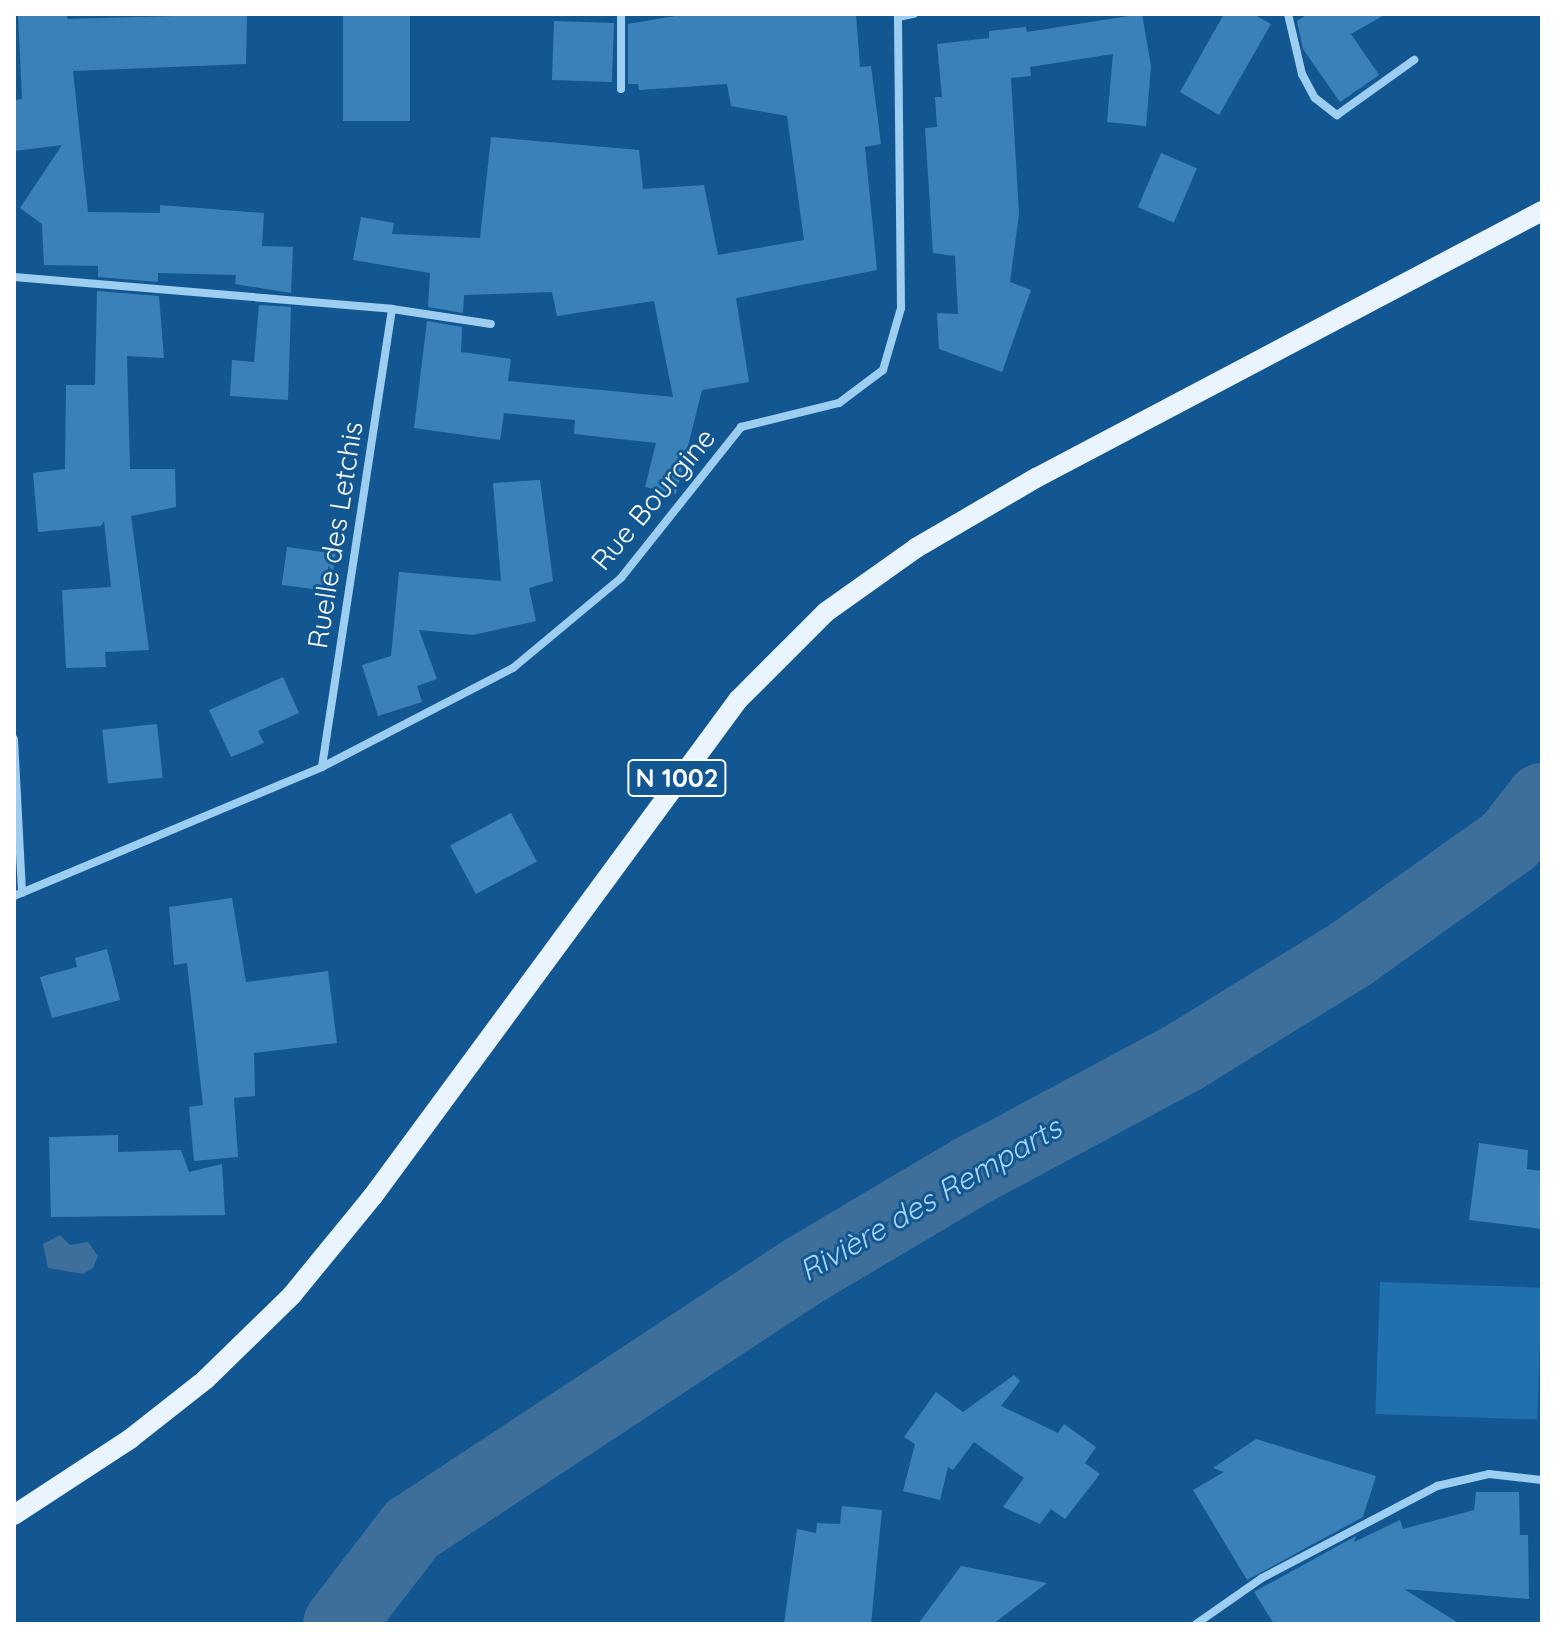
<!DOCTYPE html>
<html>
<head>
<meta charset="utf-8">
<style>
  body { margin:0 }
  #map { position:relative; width:1556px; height:1638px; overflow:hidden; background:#125791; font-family:Quicksand,sans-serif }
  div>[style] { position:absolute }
  .green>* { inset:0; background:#2170ae; transform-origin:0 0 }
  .water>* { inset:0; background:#3e6f9a }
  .river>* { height:72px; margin:-36px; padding:0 36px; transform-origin:36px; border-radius:36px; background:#3e6f9a }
  .building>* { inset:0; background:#3b81b9; transform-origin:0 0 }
  .street>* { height:8px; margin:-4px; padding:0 4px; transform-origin:4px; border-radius:4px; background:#9ecdf2 }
  .primary>* { height:20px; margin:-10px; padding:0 10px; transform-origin:10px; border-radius:10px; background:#e9f4ff }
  span { translate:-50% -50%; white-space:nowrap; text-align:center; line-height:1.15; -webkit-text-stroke:6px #125791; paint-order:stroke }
  .shield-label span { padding:2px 6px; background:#125791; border:2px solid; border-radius:6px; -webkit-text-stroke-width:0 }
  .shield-label { font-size:26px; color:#fff; font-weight:700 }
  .street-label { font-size:28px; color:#fff }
  .water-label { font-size:30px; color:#aad6f9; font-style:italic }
  .frame { position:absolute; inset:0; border:16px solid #fff; pointer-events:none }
</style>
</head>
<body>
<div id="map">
  <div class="green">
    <i style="left:1380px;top:1282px;width:162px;height:132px;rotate:2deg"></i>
  </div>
  <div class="water">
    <i style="clip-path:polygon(60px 1235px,70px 1245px,88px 1242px,98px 1256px,93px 1268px,83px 1274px,48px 1268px,43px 1244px)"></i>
  </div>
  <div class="river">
    <i style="left:339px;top:1624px;width:120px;rotate:-52.5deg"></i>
    <i style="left:412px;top:1529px;width:471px;rotate:-33.4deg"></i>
    <i style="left:805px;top:1270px;width:192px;rotate:-30.7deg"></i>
    <i style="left:970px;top:1172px;width:239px;rotate:-28.2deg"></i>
    <i style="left:1181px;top:1059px;width:200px;rotate:-31.7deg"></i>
    <i style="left:1351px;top:954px;width:196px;rotate:-35.6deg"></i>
    <i style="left:1510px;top:840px;width:52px;rotate:-52deg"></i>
  </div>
  <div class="building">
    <i style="clip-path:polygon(18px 14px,67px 14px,67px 19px,247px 14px,246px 64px,73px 71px,88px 212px,160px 213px,160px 205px,264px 213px,262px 246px,293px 247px,291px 293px,235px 284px,236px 275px,158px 273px,158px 282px,98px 277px,98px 266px,44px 265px,42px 224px,20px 208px,62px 145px,14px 151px,14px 100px,22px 99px)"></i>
    <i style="left:343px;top:14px;width:67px;height:107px"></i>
    <i style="clip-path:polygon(687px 14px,856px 14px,860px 67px,871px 66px,881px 144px,865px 147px,877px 270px,736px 298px,749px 382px,702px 390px,676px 494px,645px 487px,656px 443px,574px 434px,575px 420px,504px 413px,500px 440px,414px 428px,427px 321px,462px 327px,461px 352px,511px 359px,508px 381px,673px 397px,654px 301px,557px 316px,552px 292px,464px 295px,463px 313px,428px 307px,430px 273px,353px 260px,361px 217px,394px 223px,392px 234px,480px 238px,491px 137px,639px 150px,643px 189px,704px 185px,718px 255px,804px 240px,787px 116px,731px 106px,727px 84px,639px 90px,638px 84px,628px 84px,628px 24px)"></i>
    <i style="clip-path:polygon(1142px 14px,1151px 66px,1146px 126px,1107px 122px,1113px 54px,1030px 67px,1031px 76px,1011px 78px,1019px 214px,1010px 282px,1031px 290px,1002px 372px,939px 349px,937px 313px,958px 314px,955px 256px,933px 253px,925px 128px,937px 127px,935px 97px,942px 97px,937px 44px,989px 38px,989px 31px,1026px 27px,1027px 32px)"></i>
    <i style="clip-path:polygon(1224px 14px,1253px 14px,1271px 24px,1219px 115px,1180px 92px)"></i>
    <i style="clip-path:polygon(1308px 14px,1386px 14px,1351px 34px,1379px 75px,1340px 102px,1303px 49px,1297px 21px)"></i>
    <i style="left:554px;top:21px;width:60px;height:59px;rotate:2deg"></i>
    <i style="left:1161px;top:153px;width:39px;height:59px;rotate:23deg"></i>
    <i style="clip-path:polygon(97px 291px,159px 296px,164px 358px,127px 356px,130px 469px,175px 469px,176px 507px,131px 516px,149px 650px,105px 652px,106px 667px,66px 668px,62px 590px,111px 587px,104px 521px,101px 526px,38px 532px,33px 473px,65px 469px,66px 385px,95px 385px)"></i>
    <i style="clip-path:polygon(259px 305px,291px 307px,288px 400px,230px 396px,232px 360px,254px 362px)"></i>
    <i style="clip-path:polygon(540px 480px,553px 581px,529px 588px,536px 621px,473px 635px,419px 630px,437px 679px,417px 686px,422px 702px,378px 716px,362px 665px,391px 656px,399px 572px,501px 581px,493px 483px)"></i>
    <i style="left:287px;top:547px;width:49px;height:38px;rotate:8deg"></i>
    <i style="clip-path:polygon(283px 677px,299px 713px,258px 731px,264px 743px,231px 757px,209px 710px)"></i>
    <i style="left:157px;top:724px;width:54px;height:55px;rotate:84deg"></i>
    <i style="left:511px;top:813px;width:55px;height:69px;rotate:62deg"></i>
    <i style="clip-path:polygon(232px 898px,246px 982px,328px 971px,337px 1043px,254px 1053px,255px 1096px,234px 1098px,238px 1157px,194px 1161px,189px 1107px,203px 1105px,187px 963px,174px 965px,169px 907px)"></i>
    <i style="clip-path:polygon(107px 949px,120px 1000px,52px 1018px,40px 977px,77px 967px,75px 958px)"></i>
    <i style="clip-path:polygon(118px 1135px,118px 1152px,181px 1150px,189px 1172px,222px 1164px,225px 1215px,51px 1217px,49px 1137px)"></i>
    <i style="clip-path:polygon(1479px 1143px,1528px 1150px,1527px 1169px,1542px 1171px,1542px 1229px,1469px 1220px)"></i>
    <i style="clip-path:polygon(1014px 1375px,1020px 1381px,1001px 1406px,1058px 1433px,1064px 1424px,1096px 1447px,1085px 1463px,1100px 1474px,1065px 1519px,1051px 1509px,1040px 1524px,1003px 1507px,1024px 1478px,974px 1442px,953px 1470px,948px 1467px,940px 1500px,903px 1491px,915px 1444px,904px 1437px,936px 1392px,963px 1412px)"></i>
    <i style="clip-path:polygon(1256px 1439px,1376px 1476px,1363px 1517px,1247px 1580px,1193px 1490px,1224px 1472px,1213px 1468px)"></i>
    <i style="clip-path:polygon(1476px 1492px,1519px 1492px,1520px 1535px,1528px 1535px,1529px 1599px,1404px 1589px,1460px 1624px,1274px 1624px,1254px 1592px,1356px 1536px,1354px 1542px,1400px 1520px,1403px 1529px,1474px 1510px)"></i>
    <i style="clip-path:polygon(842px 1506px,882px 1510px,871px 1624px,784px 1624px,797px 1529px,816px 1533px,817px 1523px,840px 1524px)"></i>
    <i style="clip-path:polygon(961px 1566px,1006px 1575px,1047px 1583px,993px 1624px,918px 1624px)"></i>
  </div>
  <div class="street">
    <i style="left:1288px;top:14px;width:62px;rotate:76.9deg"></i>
    <i style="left:1302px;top:74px;width:27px;rotate:62deg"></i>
    <i style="left:1315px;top:98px;width:28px;rotate:38deg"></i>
    <i style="left:1337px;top:115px;width:95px;rotate:-35.5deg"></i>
    <i style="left:898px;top:17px;width:16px;rotate:-11deg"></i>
    <i style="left:621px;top:89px;width:75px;rotate:-90deg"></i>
    <i style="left:14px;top:277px;width:379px;rotate:4.8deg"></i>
    <i style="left:392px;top:309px;width:463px;rotate:98.7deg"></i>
    <i style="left:392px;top:309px;width:100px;rotate:8.6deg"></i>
    <i style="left:14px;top:739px;width:154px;rotate:87deg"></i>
    <i style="left:14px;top:896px;width:334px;rotate:-22.7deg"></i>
    <i style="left:322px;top:767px;width:215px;rotate:-27.4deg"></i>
    <i style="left:513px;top:668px;width:141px;rotate:-39.8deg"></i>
    <i style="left:621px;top:578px;width:193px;rotate:-51.5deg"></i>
    <i style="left:741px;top:427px;width:101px;rotate:-13.8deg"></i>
    <i style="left:839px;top:403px;width:55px;rotate:-36.9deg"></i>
    <i style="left:883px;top:370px;width:65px;rotate:-73.8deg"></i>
    <i style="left:901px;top:308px;width:294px;rotate:-90.6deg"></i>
    <i style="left:1196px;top:1624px;width:80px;rotate:-34.9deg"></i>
    <i style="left:1262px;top:1578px;width:198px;rotate:-27.7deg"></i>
    <i style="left:1437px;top:1486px;width:53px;rotate:-13deg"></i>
    <i style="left:1489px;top:1474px;width:53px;rotate:6.5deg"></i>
  </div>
  <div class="primary">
    <i style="left:14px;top:1515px;width:139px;rotate:-33.2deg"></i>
    <i style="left:130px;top:1439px;width:95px;rotate:-38.2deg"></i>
    <i style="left:205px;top:1380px;width:122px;rotate:-44.3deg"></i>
    <i style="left:292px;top:1295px;width:128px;rotate:-50.7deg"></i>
    <i style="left:373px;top:1196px;width:616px;rotate:-53.65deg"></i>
    <i style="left:738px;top:700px;width:124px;rotate:-45deg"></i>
    <i style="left:826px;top:612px;width:110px;rotate:-35.4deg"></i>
    <i style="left:916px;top:548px;width:139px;rotate:-30.3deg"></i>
    <i style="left:1036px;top:478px;width:572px;rotate:-27.82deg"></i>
  </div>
  <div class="shield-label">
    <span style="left:677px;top:778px">N 1002</span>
  </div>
  <div class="street-label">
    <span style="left:653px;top:499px;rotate:-50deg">Rue Bourgine</span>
    <span style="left:335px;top:535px;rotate:-81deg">Ruelle des Letchis</span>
  </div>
  <div class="water-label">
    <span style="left:930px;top:1199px;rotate:-30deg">Rivière des Remparts</span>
  </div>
  <div class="frame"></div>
</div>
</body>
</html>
